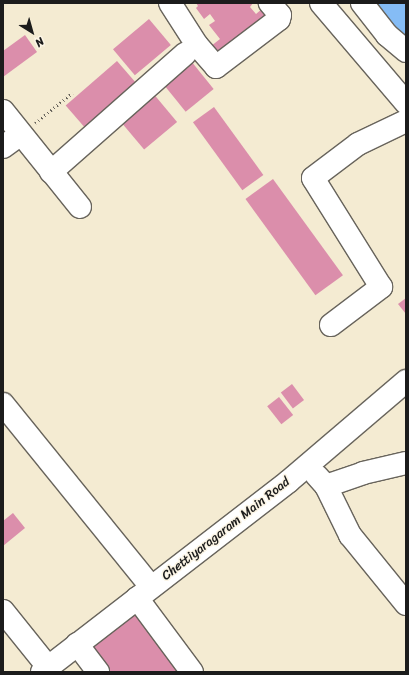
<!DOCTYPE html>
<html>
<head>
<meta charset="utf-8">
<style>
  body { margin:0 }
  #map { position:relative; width:409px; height:675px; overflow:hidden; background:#f4ebd2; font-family:Sriracha,sans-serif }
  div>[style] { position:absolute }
  .water>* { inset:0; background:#85bcf5 }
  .building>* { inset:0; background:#db8eab; transform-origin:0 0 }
  .path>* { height:2.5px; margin-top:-1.25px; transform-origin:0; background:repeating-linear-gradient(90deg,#68645c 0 1px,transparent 0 4px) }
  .roads { filter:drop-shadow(1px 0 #68645c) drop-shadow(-1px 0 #68645c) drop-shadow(0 1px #68645c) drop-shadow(0 -1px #68645c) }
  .minor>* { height:22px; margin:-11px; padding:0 11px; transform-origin:11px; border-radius:11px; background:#fff }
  span { translate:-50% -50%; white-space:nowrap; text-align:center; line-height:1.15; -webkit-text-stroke:3px #fcf5e5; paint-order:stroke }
  .street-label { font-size:13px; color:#1c1c1c }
  .frame { position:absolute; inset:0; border:4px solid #1c1c1c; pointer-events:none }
  .north { position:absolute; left:12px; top:12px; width:40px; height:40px; -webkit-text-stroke:3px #fcf5e5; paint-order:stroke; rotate:143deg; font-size:11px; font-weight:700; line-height:16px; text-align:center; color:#1c1c1c }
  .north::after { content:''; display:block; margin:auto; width:14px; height:18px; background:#1c1c1c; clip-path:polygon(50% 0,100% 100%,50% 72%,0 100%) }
</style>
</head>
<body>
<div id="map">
  <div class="water">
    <i style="clip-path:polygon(375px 3px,406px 3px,406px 43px)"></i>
  </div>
  <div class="building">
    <i style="clip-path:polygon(196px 3px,253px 3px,250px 7px,256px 14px,269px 3px,279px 15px,217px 64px,206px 50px,220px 39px,209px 25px,215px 21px,210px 14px,204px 19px,196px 8px,198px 6px)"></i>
    <i style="left:149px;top:19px;width:34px;height:47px;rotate:50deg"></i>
    <i style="clip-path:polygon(25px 35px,37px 52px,3px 77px,3px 51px)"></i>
    <i style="left:117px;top:61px;width:38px;height:68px;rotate:49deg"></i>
    <i style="left:191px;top:61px;width:36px;height:36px;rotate:51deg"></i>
    <i style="left:152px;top:92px;width:39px;height:43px;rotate:50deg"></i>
    <i style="left:214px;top:107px;width:84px;height:26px;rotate:54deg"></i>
    <i style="left:273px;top:179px;width:119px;height:34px;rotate:54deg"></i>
    <i style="clip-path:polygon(406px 298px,406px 314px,398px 304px)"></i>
    <i style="left:292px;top:384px;width:20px;height:14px;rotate:53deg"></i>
    <i style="left:279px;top:397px;width:23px;height:15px;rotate:52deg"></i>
    <i style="clip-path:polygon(13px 513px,25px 528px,3px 546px,3px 521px)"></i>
    <i style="clip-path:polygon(136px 611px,179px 672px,106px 672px,87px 647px)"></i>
  </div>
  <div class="path">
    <i style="left:35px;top:123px;width:48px;rotate:-39deg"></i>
  </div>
  <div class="roads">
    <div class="minor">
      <i style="left:170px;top:3px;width:50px;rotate:57.3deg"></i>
      <i style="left:197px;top:45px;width:29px;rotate:49deg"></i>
      <i style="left:216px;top:67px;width:79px;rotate:-37.3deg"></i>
      <i style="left:279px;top:19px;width:4px;rotate:-76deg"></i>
      <i style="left:280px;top:15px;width:16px;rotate:-130deg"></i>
      <i style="left:321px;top:3px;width:131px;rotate:49.6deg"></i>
      <i style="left:362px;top:3px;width:41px;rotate:52deg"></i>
      <i style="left:387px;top:35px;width:25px;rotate:40deg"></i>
      <i style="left:3px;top:111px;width:123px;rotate:51.3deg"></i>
      <i style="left:3px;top:147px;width:22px;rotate:-36deg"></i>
      <i style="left:51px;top:172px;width:179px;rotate:-41.4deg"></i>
      <i style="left:331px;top:325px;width:63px;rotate:-37.2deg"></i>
      <i style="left:381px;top:287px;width:128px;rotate:-122deg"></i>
      <i style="left:313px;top:178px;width:56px;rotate:-37.1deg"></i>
      <i style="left:358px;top:144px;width:53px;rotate:-25.6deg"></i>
      <i style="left:3px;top:404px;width:235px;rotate:51deg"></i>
      <i style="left:317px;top:476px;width:13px;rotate:48deg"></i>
      <i style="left:326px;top:486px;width:39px;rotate:-19deg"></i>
      <i style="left:363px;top:473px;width:44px;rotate:-13.1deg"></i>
      <i style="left:326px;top:486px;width:55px;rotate:63.9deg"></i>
      <i style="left:350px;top:535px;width:89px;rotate:50.9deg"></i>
      <i style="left:137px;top:598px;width:92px;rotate:53.4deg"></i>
      <i style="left:3px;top:611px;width:72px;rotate:51.2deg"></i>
      <i style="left:77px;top:644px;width:35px;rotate:53deg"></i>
      <i style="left:42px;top:672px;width:312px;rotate:-37.7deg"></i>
      <i style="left:289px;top:481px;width:154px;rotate:-40.5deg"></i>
    </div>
  </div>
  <div class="street-label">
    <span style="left:226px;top:529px;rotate:-38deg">Chettiyaragaram Main Road</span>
  </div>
  <div class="frame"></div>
  <div class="north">N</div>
</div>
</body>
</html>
